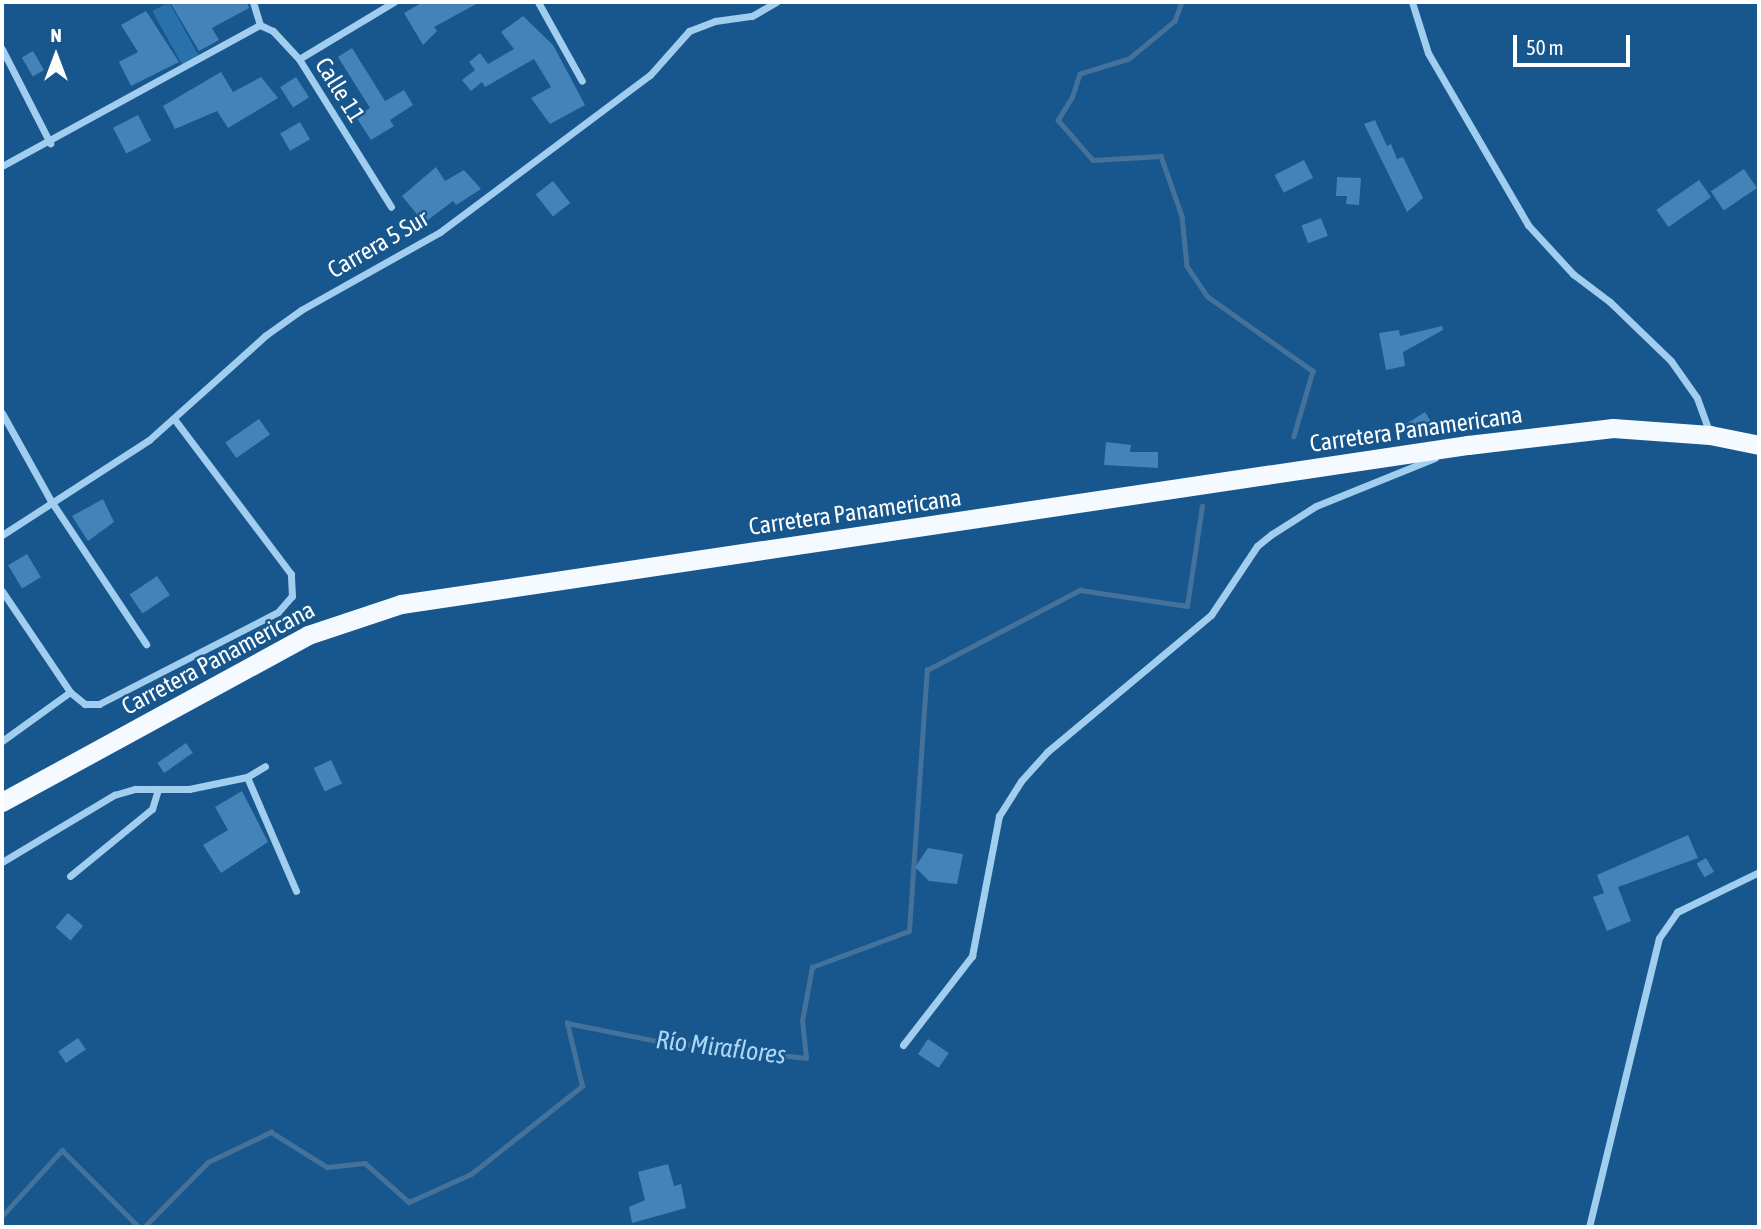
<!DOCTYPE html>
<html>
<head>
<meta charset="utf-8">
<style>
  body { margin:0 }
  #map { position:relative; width:1761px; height:1229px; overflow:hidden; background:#17578d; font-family:"Asap Condensed",sans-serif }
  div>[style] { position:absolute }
  .green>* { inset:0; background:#2971ab; transform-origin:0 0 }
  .stream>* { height:4.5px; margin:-2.25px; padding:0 2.25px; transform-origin:2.25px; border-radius:2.25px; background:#45729a }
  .building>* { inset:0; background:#4483b7; transform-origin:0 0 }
  .minor>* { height:7px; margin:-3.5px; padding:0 3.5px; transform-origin:3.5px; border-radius:3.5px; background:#a1cdef }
  .trunk>* { height:19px; margin:-9.5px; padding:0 9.5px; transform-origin:9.5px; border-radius:9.5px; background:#f4faff }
  span { translate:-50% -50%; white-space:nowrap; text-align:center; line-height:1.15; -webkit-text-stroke:5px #17578d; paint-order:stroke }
  .street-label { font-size:24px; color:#fff }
  .water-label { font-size:26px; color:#add6f6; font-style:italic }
  .frame { position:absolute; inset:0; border:4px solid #fff; pointer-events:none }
  .north { position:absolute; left:21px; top:21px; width:70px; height:70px; -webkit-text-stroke:5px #17578d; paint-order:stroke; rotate:0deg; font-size:19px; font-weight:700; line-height:28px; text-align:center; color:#fff }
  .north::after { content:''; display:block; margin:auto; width:24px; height:32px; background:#fff; clip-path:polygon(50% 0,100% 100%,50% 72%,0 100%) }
  .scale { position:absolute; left:1513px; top:35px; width:117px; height:32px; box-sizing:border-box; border:4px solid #fff; border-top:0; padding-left:9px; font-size:21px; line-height:24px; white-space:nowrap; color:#fff; -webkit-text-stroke:5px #17578d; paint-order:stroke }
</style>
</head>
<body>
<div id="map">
  <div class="green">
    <i style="left:169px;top:2px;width:63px;height:19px;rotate:61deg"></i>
  </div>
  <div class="stream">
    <i style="left:1182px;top:2px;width:20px;rotate:110deg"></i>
    <i style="left:1175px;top:21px;width:60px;rotate:140.4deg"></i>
    <i style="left:1129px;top:59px;width:51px;rotate:163deg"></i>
    <i style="left:1080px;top:74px;width:25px;rotate:108deg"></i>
    <i style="left:1072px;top:98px;width:26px;rotate:122deg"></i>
    <i style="left:1058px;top:120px;width:53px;rotate:48.8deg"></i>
    <i style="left:1093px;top:160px;width:68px;rotate:-3.4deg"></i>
    <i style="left:1161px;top:156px;width:64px;rotate:70.7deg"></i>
    <i style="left:1182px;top:216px;width:50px;rotate:84.3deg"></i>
    <i style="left:1187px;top:266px;width:36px;rotate:56deg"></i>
    <i style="left:1207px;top:296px;width:130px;rotate:35.3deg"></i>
    <i style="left:1313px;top:371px;width:68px;rotate:106.3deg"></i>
    <i style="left:2px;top:1216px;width:89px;rotate:-47.7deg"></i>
    <i style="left:62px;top:1150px;width:109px;rotate:45deg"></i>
    <i style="left:144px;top:1227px;width:91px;rotate:-45.4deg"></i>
    <i style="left:208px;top:1162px;width:70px;rotate:-25.5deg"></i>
    <i style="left:271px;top:1132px;width:66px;rotate:32deg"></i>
    <i style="left:327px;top:1167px;width:38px;rotate:-6deg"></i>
    <i style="left:365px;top:1163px;width:59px;rotate:41.6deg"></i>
    <i style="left:409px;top:1202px;width:68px;rotate:-24.3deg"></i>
    <i style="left:471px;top:1174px;width:142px;rotate:-38.4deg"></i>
    <i style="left:582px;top:1086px;width:65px;rotate:-103.4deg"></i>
    <i style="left:567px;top:1023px;width:92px;rotate:11.3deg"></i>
    <i style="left:657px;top:1041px;width:150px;rotate:6.5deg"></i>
    <i style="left:806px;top:1058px;width:37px;rotate:-96deg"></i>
    <i style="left:802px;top:1021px;width:55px;rotate:-79.5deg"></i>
    <i style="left:812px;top:967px;width:103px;rotate:-20.4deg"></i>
    <i style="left:909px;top:931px;width:262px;rotate:-86.1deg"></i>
    <i style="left:927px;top:670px;width:173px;rotate:-27.6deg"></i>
    <i style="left:1080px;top:590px;width:108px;rotate:8.5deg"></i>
    <i style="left:1187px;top:606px;width:101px;rotate:-81.5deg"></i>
  </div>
  <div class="building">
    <i style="clip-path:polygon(170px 2px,247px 2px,249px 8px,212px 28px,219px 40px,199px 51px)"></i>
    <i style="clip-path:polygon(423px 2px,480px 2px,434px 27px,437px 31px,423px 45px,404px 13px)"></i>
    <i style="clip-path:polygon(146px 11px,179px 62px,131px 86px,119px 62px,138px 52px,121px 25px)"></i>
    <i style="clip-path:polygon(523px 16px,553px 45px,585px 105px,550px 124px,531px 98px,551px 87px,534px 59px,485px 87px,482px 82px,471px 91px,462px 80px,475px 70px,469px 62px,480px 53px,488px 64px,514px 49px,501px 32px)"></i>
    <i style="clip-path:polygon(352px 48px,385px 101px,404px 90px,413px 105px,390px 120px,394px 126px,371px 140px,356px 117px,370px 108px,338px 57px)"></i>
    <i style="left:33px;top:51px;width:22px;height:13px;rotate:60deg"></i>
    <i style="clip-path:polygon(221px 72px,233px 92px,261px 77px,278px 98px,228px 128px,217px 111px,175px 129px,163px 106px)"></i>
    <i style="left:296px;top:77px;width:24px;height:19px;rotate:57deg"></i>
    <i style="left:138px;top:115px;width:29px;height:28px;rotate:63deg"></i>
    <i style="clip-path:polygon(1375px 120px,1387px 146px,1391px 144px,1397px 159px,1403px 157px,1423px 198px,1407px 212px,1364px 124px)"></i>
    <i style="left:300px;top:122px;width:20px;height:23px;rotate:60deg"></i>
    <i style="left:1304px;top:160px;width:20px;height:33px;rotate:63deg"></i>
    <i style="clip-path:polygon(436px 167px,445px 181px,464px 170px,481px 189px,456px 205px,453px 201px,424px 223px,402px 196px)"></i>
    <i style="left:1744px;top:169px;width:23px;height:40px;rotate:56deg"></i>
    <i style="clip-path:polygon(1337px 177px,1361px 178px,1359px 205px,1346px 204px,1347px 196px,1336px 196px)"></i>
    <i style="left:1699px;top:180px;width:21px;height:52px;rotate:55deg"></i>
    <i style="left:553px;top:181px;width:28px;height:22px;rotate:52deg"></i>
    <i style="left:1321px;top:218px;width:19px;height:21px;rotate:69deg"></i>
    <i style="clip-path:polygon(1442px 326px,1443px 330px,1403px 352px,1405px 366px,1386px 370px,1379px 333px,1399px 330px,1400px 336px)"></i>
    <i style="left:1425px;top:412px;width:19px;height:22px;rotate:58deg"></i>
    <i style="left:259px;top:419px;width:19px;height:41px;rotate:55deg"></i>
    <i style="clip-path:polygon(1106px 442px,1131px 445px,1130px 452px,1158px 452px,1158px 468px,1104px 465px)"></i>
    <i style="clip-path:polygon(103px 499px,114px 522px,88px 541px,72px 516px)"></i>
    <i style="left:27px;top:554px;width:27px;height:22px;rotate:59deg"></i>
    <i style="left:157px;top:576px;width:23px;height:33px;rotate:56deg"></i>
    <i style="left:186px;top:743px;width:12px;height:35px;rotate:55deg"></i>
    <i style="left:331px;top:760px;width:26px;height:19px;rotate:65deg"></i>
    <i style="clip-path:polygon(242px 791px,268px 842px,221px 873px,203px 845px,228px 830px,215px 807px)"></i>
    <i style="clip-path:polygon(1688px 835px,1698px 858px,1618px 887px,1631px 921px,1607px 931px,1593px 897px,1604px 893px,1597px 875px)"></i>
    <i style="clip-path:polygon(928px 848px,963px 854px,957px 884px,929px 881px,915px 867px)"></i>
    <i style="left:1706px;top:858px;width:16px;height:11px;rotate:60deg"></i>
    <i style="left:68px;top:913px;width:20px;height:19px;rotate:41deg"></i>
    <i style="left:78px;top:1038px;width:14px;height:24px;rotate:56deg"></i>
    <i style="left:928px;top:1039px;width:25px;height:18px;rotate:34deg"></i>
    <i style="clip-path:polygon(668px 1164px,674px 1186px,681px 1184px,686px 1208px,632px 1223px,629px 1207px,645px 1200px,638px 1172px)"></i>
  </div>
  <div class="minor">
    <i style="left:253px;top:2px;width:24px;rotate:73deg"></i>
    <i style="left:538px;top:2px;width:90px;rotate:60.9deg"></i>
    <i style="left:1412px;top:2px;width:53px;rotate:72.6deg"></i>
    <i style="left:1428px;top:53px;width:199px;rotate:59.8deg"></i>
    <i style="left:1528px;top:225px;width:67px;rotate:47.4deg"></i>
    <i style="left:1573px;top:274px;width:46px;rotate:37.1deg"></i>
    <i style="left:1610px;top:302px;width:85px;rotate:44deg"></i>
    <i style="left:1671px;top:361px;width:45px;rotate:54.9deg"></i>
    <i style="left:1697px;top:398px;width:38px;rotate:70deg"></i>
    <i style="left:260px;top:25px;width:14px;rotate:25deg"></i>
    <i style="left:273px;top:31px;width:38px;rotate:47deg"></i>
    <i style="left:299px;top:59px;width:174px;rotate:58.1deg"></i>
    <i style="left:2px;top:49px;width:106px;rotate:62.9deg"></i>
    <i style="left:299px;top:59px;width:111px;rotate:-31deg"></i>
    <i style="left:2px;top:166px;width:294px;rotate:-28.7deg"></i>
    <i style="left:2px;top:413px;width:101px;rotate:60.9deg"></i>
    <i style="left:51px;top:501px;width:172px;rotate:56.4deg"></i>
    <i style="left:2px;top:535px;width:175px;rotate:-32.9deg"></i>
    <i style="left:149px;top:440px;width:157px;rotate:-41.9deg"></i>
    <i style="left:266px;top:335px;width:43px;rotate:-35.5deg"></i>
    <i style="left:301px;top:310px;width:159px;rotate:-29.3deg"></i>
    <i style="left:440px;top:232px;width:262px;rotate:-36.8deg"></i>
    <i style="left:650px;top:75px;width:59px;rotate:-48.4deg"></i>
    <i style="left:689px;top:31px;width:28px;rotate:-21deg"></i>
    <i style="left:715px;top:21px;width:37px;rotate:-8deg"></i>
    <i style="left:752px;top:16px;width:28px;rotate:-30deg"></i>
    <i style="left:2px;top:591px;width:122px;rotate:56deg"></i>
    <i style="left:70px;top:692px;width:84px;rotate:144.2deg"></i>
    <i style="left:70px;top:692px;width:19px;rotate:39deg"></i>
    <i style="left:85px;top:704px;width:14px"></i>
    <i style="left:99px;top:704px;width:201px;rotate:-27.2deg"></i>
    <i style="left:278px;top:612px;width:21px;rotate:-49deg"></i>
    <i style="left:292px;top:596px;width:22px;rotate:-93deg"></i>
    <i style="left:291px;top:574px;width:193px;rotate:-127deg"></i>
    <i style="left:247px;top:777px;width:124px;rotate:66.7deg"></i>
    <i style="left:2px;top:862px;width:131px;rotate:-30.9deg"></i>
    <i style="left:114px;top:795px;width:22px;rotate:-16deg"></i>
    <i style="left:135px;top:789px;width:54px"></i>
    <i style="left:189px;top:789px;width:59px;rotate:-11.7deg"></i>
    <i style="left:247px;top:777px;width:21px;rotate:-31deg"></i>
    <i style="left:70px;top:876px;width:106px;rotate:-39.3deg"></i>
    <i style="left:152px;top:809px;width:21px;rotate:-73deg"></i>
    <i style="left:903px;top:1045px;width:113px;rotate:-52.2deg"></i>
    <i style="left:972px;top:956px;width:143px;rotate:-79.1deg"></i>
    <i style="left:999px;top:816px;width:41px;rotate:-57.8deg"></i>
    <i style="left:1021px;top:781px;width:39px;rotate:-48deg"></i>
    <i style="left:1047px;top:752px;width:214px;rotate:-39.9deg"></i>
    <i style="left:1211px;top:615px;width:83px;rotate:-56.3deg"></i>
    <i style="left:1257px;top:546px;width:19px;rotate:-39deg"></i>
    <i style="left:1272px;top:534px;width:52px;rotate:-32.5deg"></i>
    <i style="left:1316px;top:506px;width:128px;rotate:-22deg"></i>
    <i style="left:1589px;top:1227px;width:297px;rotate:-76.4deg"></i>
    <i style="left:1659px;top:938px;width:32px;rotate:-55deg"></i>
    <i style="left:1677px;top:912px;width:91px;rotate:-26deg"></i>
  </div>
  <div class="trunk">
    <i style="left:2px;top:802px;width:349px;rotate:-28.6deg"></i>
    <i style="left:308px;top:635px;width:98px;rotate:-18.4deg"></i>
    <i style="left:401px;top:604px;width:1079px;rotate:-8.48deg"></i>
    <i style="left:1468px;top:445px;width:146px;rotate:-6.7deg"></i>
    <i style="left:1613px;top:428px;width:97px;rotate:4.1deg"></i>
    <i style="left:1710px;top:435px;width:50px;rotate:11.5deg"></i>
  </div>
  <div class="street-label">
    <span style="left:340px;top:90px;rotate:58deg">Calle 11</span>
    <span style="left:378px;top:244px;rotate:-30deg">Carrera 5 Sur</span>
    <span style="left:1416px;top:429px;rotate:-8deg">Carretera Panamericana</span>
    <span style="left:855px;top:512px;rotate:-8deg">Carretera Panamericana</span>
    <span style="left:218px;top:658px;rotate:-28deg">Carretera Panamericana</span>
  </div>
  <div class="water-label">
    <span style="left:721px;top:1048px;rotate:7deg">Río Miraflores</span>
  </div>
  <div class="frame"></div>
  <div class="north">N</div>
  <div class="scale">50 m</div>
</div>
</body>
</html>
